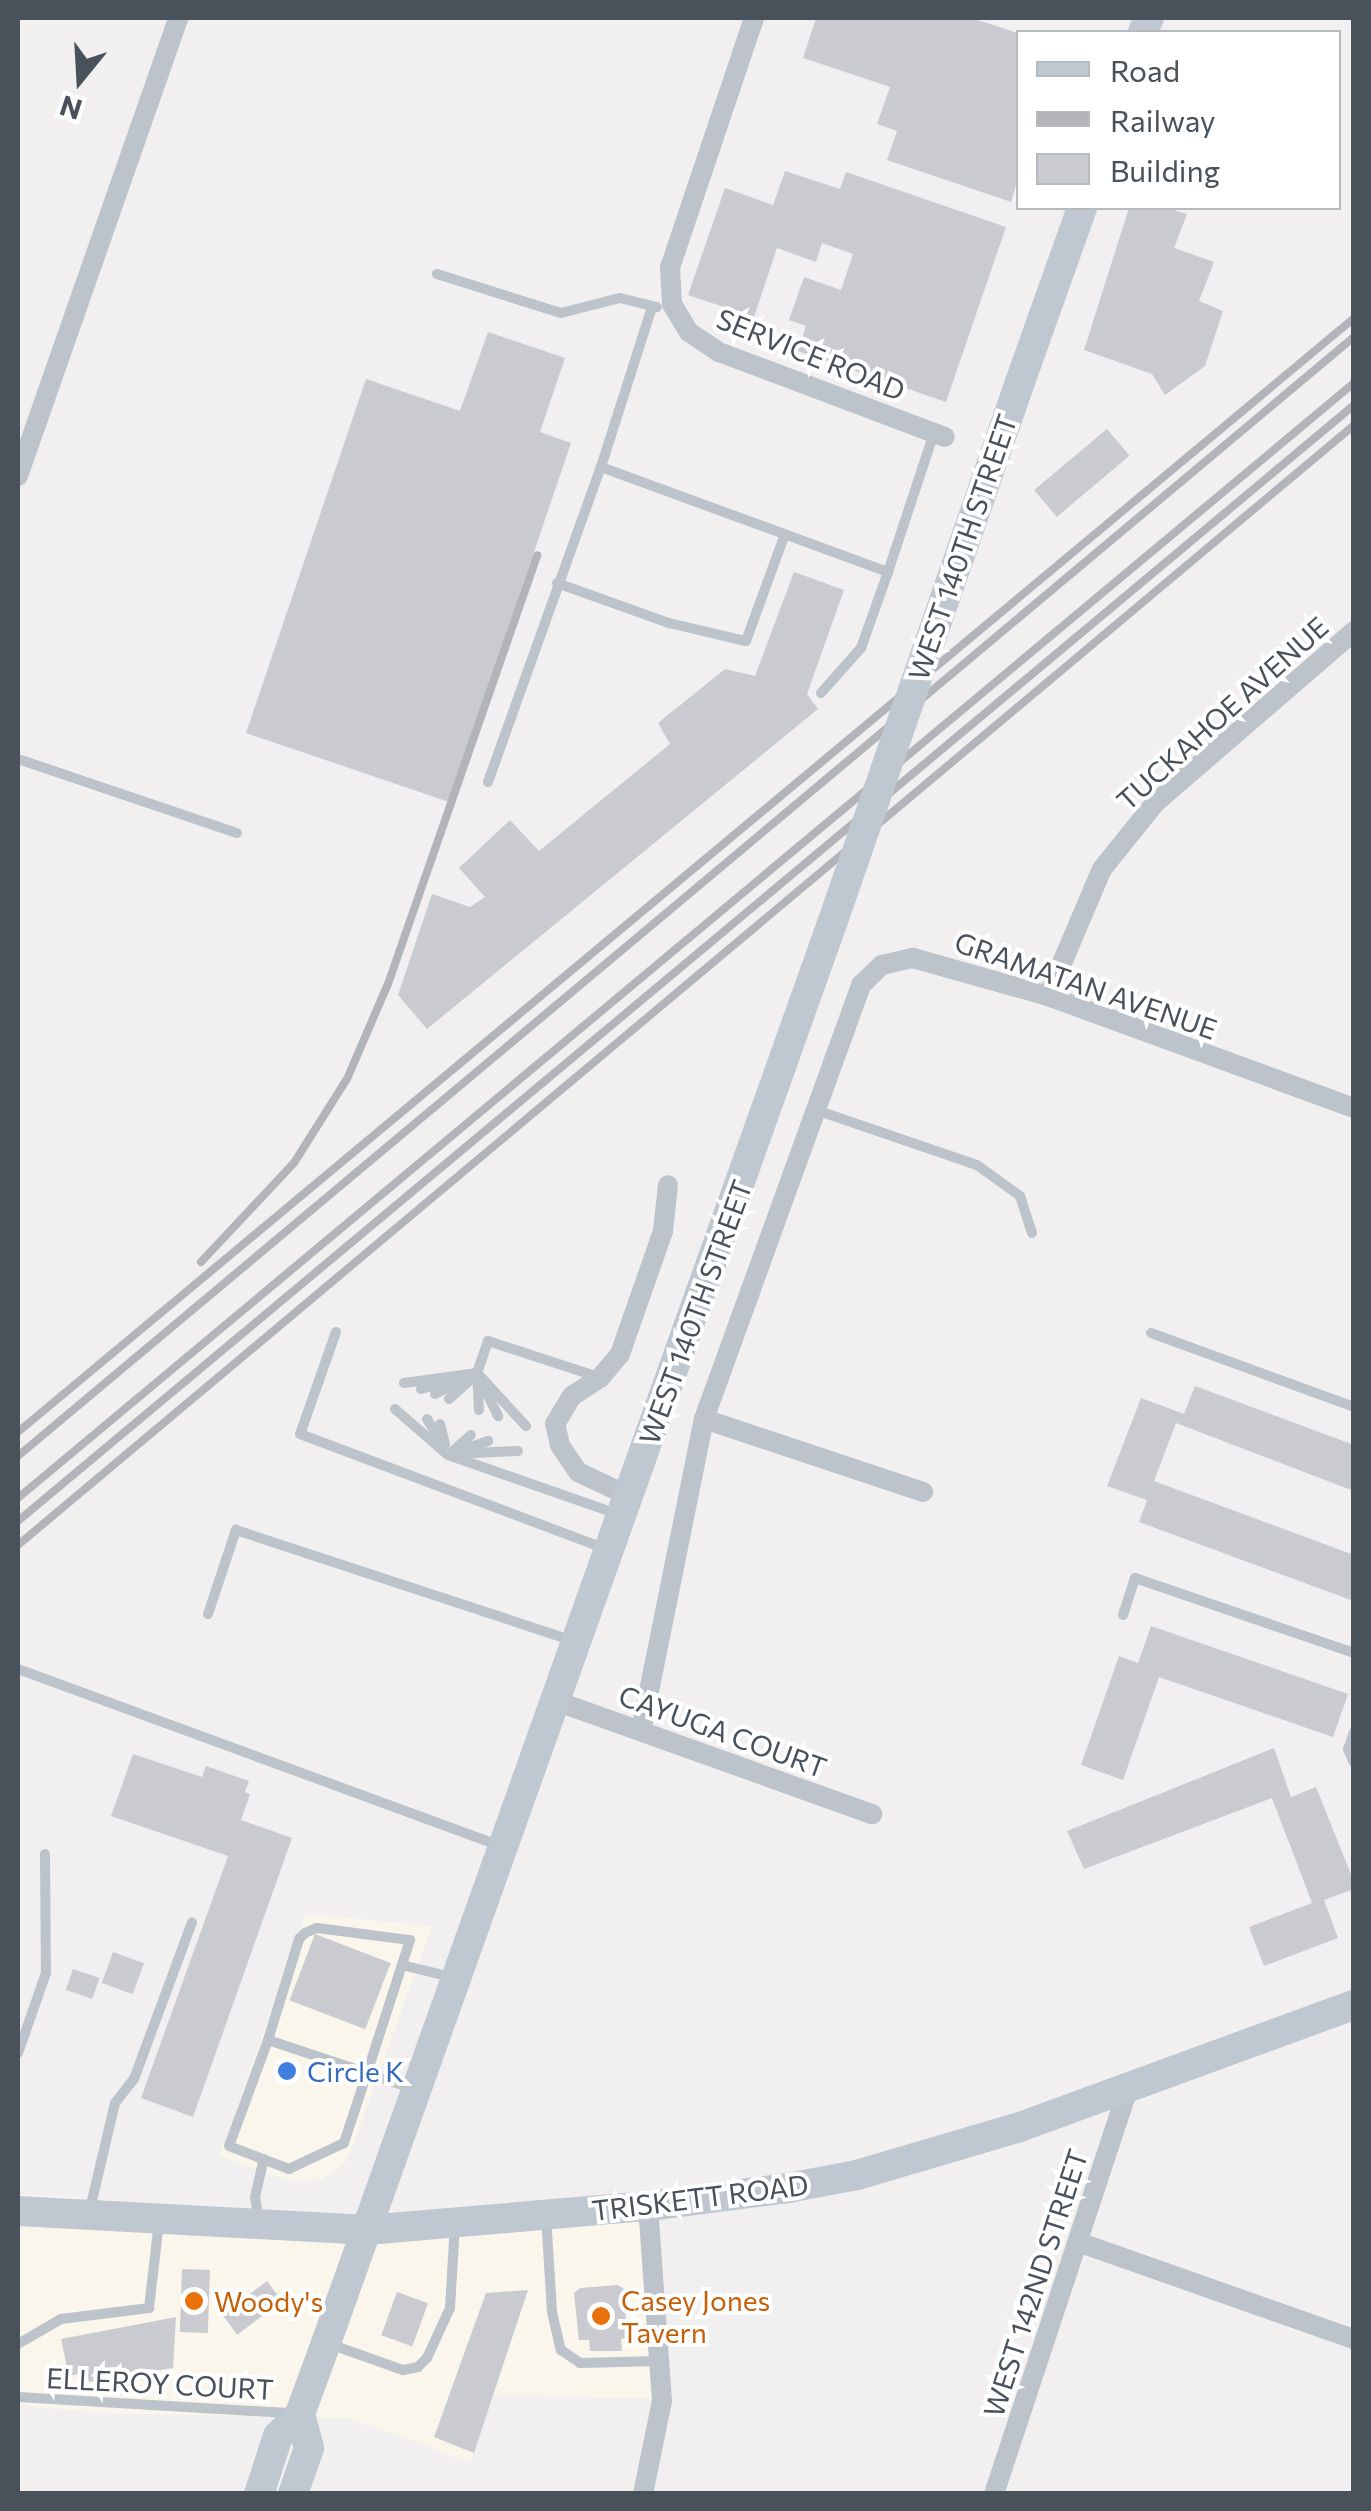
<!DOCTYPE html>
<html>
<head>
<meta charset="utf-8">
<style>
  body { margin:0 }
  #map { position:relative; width:1371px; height:2511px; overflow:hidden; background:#f1efef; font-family:Commissioner,sans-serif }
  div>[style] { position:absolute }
  .commercial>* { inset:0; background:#faf6eb }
  .building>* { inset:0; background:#c9cbd1; transform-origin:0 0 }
  .lane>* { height:10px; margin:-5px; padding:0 5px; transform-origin:5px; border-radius:5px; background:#bcc3ca }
  .street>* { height:20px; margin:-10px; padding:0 10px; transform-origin:10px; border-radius:10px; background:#bcc3ca }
  .secondary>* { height:30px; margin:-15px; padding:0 15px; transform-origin:15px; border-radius:15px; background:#bfc7d1 }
  .rail>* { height:8px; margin:-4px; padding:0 4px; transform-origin:4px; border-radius:4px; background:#b2b4b9 }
  .secondary-bridge>* { height:30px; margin:-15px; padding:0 15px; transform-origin:15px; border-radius:15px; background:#bfc7d1 }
  .dots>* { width:28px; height:28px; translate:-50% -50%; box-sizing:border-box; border:5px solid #fff; border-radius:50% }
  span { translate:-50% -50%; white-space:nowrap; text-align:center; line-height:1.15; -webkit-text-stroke:8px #fff; paint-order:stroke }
  .street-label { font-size:28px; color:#49525a }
  .shop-label { font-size:28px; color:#366cbe }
  .left { translate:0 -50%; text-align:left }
  .food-label { font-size:28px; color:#c56008 }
  .frame { position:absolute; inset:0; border:20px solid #49525a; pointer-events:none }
  .legend { position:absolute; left:1016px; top:30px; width:325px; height:180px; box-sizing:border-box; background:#fff; border:2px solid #b6babd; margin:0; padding:12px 18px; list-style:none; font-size:30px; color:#49525a }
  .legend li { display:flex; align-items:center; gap:20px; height:50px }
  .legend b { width:50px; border:2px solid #b6babd }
  .north { position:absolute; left:30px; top:30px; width:100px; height:100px; -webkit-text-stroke:8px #fff; paint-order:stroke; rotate:198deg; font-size:28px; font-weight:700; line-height:40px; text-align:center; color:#49525a }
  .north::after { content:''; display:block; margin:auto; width:35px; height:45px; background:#49525a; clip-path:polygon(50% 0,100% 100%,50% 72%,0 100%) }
</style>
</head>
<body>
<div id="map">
  <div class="commercial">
    <i style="clip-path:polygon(306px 1914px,432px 1926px,351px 2151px,340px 2168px,321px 2180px,288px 2181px,220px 2156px)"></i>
    <i style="clip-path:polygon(18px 2194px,358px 2218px,641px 2217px,659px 2399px,494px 2395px,470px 2462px,349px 2418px,101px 2413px,18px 2405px)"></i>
  </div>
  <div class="building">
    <i style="clip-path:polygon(816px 18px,971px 18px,1018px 33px,1018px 178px,1011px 202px,887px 160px,897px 131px,877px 124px,890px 87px,803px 58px)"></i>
    <i style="clip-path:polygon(785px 171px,840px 189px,846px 172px,1006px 227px,946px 402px,798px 351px,806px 326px,789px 320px,804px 277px,841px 290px,853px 254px,822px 243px,816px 262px,777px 248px,754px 317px,688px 295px,725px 188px,773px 205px)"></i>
    <i style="clip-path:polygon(1129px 208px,1167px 208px,1187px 214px,1174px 248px,1214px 262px,1199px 301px,1223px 311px,1205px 366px,1165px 395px,1152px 374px,1084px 350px)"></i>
    <i style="clip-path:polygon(488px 332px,565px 358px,540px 432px,571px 443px,449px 802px,246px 733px,366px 379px,460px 411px)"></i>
    <i style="left:1107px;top:429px;width:35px;height:95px;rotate:50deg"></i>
    <i style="clip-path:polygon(794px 572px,844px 590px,807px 694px,818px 709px,427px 1029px,398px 995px,432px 894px,470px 907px,485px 897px,459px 868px,510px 820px,539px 851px,670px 744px,658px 723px,725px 669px,755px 676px)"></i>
    <i style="clip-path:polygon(1195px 1386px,1354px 1445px,1354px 1491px,1176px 1423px,1154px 1481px,1354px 1555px,1351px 1600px,1139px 1522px,1147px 1500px,1107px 1486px,1141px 1398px,1184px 1414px)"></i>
    <i style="clip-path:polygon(1151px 1626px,1348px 1694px,1333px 1737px,1159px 1677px,1123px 1780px,1081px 1765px,1119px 1656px,1138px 1663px)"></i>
    <i style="clip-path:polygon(1274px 1748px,1291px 1797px,1316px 1787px,1354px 1882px,1354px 1889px,1324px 1900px,1338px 1938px,1264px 1966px,1249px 1927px,1312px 1903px,1272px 1798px,1084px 1869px,1067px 1831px)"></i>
    <i style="clip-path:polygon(133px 1754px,202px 1777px,206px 1766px,249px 1781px,245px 1792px,250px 1794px,241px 1820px,292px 1838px,193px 2117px,141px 2098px,228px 1856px,111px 1816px)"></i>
    <i style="left:315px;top:1934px;width:81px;height:71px;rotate:21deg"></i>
    <i style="left:113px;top:1952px;width:33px;height:33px;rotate:20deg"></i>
    <i style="left:73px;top:1969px;width:28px;height:22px;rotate:19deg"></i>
    <i style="left:182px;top:2269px;width:28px;height:63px;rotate:2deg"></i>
    <i style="left:267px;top:2281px;width:25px;height:56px;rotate:53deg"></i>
    <i style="clip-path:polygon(618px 2285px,624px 2289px,627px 2338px,621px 2339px,622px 2351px,590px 2351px,589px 2340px,579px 2340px,574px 2293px,580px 2288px)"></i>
    <i style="clip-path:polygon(528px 2290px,474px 2453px,434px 2437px,486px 2293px)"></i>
    <i style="left:397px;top:2292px;width:33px;height:46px;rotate:20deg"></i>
    <i style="clip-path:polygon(176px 2317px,173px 2368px,89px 2382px,87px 2372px,69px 2376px,61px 2339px)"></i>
  </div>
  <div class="lane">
    <i style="left:437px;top:274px;width:130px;rotate:17.5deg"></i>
    <i style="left:561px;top:313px;width:61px;rotate:-14.3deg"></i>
    <i style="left:620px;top:298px;width:38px;rotate:14deg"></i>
    <i style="left:652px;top:307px;width:168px;rotate:107.7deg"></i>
    <i style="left:601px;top:467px;width:306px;rotate:20.1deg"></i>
    <i style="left:888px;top:572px;width:146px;rotate:-71.7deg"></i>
    <i style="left:557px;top:583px;width:119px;rotate:19.7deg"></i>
    <i style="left:669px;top:623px;width:79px;rotate:13.2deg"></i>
    <i style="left:746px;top:641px;width:114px;rotate:-70deg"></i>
    <i style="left:821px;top:693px;width:60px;rotate:-48.4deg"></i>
    <i style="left:861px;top:648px;width:81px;rotate:-70.4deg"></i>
    <i style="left:18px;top:759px;width:231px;rotate:18.7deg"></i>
    <i style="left:488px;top:782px;width:335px;rotate:-70.3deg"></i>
    <i style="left:816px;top:1110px;width:170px;rotate:18.9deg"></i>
    <i style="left:977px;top:1165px;width:53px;rotate:35.8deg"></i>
    <i style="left:1020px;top:1196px;width:39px;rotate:72deg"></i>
    <i style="left:336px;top:1332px;width:108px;rotate:109.4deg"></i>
    <i style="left:300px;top:1434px;width:325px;rotate:20.6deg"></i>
    <i style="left:1151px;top:1333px;width:216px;rotate:20deg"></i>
    <i style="left:478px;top:1374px;width:71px;rotate:47.3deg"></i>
    <i style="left:404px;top:1383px;width:74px;rotate:-7.8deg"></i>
    <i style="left:482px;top:1383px;width:37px;rotate:64deg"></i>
    <i style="left:421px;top:1389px;width:23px;rotate:-15deg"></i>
    <i style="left:435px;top:1394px;width:36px;rotate:-27deg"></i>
    <i style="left:449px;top:1399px;width:27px;rotate:-42deg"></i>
    <i style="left:395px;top:1409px;width:70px;rotate:41deg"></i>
    <i style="left:448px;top:1455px;width:179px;rotate:19.2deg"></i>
    <i style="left:479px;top:1410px;width:37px;rotate:-93deg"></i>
    <i style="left:477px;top:1373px;width:34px;rotate:-71deg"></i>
    <i style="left:488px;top:1341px;width:117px;rotate:18deg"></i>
    <i style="left:427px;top:1419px;width:31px;rotate:58deg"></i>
    <i style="left:440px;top:1424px;width:21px;rotate:76deg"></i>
    <i style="left:463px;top:1450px;width:27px;rotate:-20deg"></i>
    <i style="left:453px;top:1451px;width:24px;rotate:-42deg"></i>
    <i style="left:454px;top:1454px;width:64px;rotate:-2.7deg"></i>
    <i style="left:208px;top:1614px;width:89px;rotate:-71.6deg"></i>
    <i style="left:236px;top:1530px;width:353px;rotate:18.2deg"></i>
    <i style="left:1123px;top:1615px;width:39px;rotate:-72deg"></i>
    <i style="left:1135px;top:1578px;width:231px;rotate:18.9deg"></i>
    <i style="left:18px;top:1669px;width:511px;rotate:20.14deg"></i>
    <i style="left:1354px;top:1732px;width:18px;rotate:109deg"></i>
    <i style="left:1348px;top:1749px;width:15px;rotate:67deg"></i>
    <i style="left:402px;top:1965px;width:50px;rotate:13.8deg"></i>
    <i style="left:268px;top:2040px;width:106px;rotate:-72.9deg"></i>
    <i style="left:299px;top:1939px;width:8px;rotate:-45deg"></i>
    <i style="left:305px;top:1933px;width:13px;rotate:-23deg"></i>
    <i style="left:317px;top:1928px;width:94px;rotate:7.4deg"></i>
    <i style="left:410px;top:1940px;width:140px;rotate:107.9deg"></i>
    <i style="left:367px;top:2073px;width:74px;rotate:108.2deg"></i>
    <i style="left:344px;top:2143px;width:61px;rotate:154.7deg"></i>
    <i style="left:289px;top:2169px;width:64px;rotate:-159deg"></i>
    <i style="left:229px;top:2146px;width:113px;rotate:-69.8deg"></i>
    <i style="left:268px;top:2040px;width:104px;rotate:18.4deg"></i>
    <i style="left:367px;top:2073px;width:15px;rotate:20deg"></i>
    <i style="left:381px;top:2078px;width:33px;rotate:18deg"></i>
    <i style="left:18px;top:2053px;width:85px;rotate:-70.7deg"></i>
    <i style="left:46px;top:1973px;width:119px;rotate:-90.5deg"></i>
    <i style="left:90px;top:2209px;width:109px;rotate:-76.7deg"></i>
    <i style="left:115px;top:2103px;width:31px;rotate:-52deg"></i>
    <i style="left:134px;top:2079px;width:167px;rotate:-69.7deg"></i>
    <i style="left:546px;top:2216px;width:96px;rotate:86.4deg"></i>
    <i style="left:552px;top:2312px;width:39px;rotate:77deg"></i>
    <i style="left:561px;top:2350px;width:23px;rotate:34deg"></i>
    <i style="left:580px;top:2363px;width:79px;rotate:-1.5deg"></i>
    <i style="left:259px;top:2222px;width:25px;rotate:-99deg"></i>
    <i style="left:255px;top:2197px;width:39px;rotate:-77deg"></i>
    <i style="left:327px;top:2343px;width:81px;rotate:19.6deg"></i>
    <i style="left:403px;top:2370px;width:15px;rotate:-11deg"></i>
    <i style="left:418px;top:2367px;width:13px;rotate:-45deg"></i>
    <i style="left:427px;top:2358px;width:55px;rotate:-65.3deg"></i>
    <i style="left:450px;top:2308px;width:84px;rotate:-86.6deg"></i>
    <i style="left:18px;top:2344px;width:50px;rotate:-30.2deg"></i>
    <i style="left:61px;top:2319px;width:89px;rotate:-7.1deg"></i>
    <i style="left:149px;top:2308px;width:88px;rotate:-83.4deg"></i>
    <i style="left:18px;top:2397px;width:271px;rotate:3.4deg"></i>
  </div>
  <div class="street">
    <i style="left:754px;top:18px;width:263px;rotate:108.6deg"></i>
    <i style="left:670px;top:267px;width:37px;rotate:87deg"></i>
    <i style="left:672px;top:304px;width:33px;rotate:59deg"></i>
    <i style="left:689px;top:332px;width:36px;rotate:34deg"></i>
    <i style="left:719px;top:352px;width:241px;rotate:20.6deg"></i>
    <i style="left:18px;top:476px;width:485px;rotate:-70.7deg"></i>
    <i style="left:1048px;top:996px;width:138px;rotate:-67deg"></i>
    <i style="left:1102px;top:869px;width:85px;rotate:-51.2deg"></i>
    <i style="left:1155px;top:803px;width:263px;rotate:-40.8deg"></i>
    <i style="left:704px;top:1419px;width:231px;rotate:18.4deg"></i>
    <i style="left:629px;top:1496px;width:56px;rotate:-154.8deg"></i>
    <i style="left:578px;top:1472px;width:32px;rotate:-124deg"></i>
    <i style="left:560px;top:1445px;width:22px;rotate:-103deg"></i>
    <i style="left:555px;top:1424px;width:33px;rotate:-59deg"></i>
    <i style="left:572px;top:1396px;width:33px;rotate:-33deg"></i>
    <i style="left:600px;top:1378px;width:31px;rotate:-50deg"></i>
    <i style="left:620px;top:1354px;width:130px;rotate:-70.7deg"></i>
    <i style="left:663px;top:1231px;width:46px;rotate:-83.8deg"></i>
    <i style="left:556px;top:1701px;width:336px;rotate:19.7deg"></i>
    <i style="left:641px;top:1731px;width:318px;rotate:-78.6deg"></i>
    <i style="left:704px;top:1419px;width:462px;rotate:-70.1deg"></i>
    <i style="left:861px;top:985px;width:29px;rotate:-44deg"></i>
    <i style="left:882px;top:965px;width:32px;rotate:-13deg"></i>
    <i style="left:913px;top:958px;width:140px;rotate:15.7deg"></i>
    <i style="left:1048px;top:996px;width:326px;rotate:20.1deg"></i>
    <i style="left:1078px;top:2242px;width:293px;rotate:19.4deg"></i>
    <i style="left:643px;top:2494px;width:95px;rotate:-78.5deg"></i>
    <i style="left:662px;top:2401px;width:196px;rotate:-94.1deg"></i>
    <i style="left:994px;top:2494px;width:427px;rotate:-71.7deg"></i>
  </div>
  <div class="secondary">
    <i style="left:1143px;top:32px;width:15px;rotate:-67deg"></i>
    <i style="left:1020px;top:382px;width:185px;rotate:-70.4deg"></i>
    <i style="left:18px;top:2211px;width:350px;rotate:3.1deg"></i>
    <i style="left:367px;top:2230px;width:282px;rotate:-4.9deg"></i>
    <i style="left:648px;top:2206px;width:141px;rotate:-7.3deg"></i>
    <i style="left:788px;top:2188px;width:70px;rotate:-10.7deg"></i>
    <i style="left:857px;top:2175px;width:170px;rotate:-16.4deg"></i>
    <i style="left:1020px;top:2127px;width:356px;rotate:-20.1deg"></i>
    <i style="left:259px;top:2494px;width:61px;rotate:-71.9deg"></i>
    <i style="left:278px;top:2436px;width:31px;rotate:-45deg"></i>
    <i style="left:300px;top:2414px;width:76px;rotate:-69.9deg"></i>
    <i style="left:326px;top:2343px;width:1495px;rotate:-70.38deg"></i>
    <i style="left:293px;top:2494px;width:49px;rotate:-70.8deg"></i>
    <i style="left:309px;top:2448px;width:35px;rotate:-105deg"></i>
  </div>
  <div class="rail">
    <i style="left:201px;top:1262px;width:136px;rotate:-46.8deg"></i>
    <i style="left:294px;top:1163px;width:99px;rotate:-57.8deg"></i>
    <i style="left:347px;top:1079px;width:103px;rotate:-66.7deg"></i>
    <i style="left:388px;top:984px;width:454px;rotate:-70.8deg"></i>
    <i style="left:18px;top:1432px;width:1740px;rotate:-39.82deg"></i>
    <i style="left:18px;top:1456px;width:1743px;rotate:-39.95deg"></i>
    <i style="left:18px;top:1498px;width:1740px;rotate:-39.85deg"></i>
    <i style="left:18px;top:1521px;width:1741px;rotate:-39.87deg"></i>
    <i style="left:18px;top:1545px;width:1743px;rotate:-39.97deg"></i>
  </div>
  <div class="secondary-bridge">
    <i style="left:828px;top:935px;width:585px;rotate:-70.85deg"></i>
  </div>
  <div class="dots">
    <i style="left:287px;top:2071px;background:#3f7fe0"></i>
    <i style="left:194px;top:2301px;background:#e8710a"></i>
    <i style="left:601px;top:2316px;background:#e8710a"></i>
  </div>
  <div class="street-label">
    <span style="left:811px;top:354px;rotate:22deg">SERVICE ROAD</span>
    <span style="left:962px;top:547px;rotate:-71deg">WEST 140TH STREET</span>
    <span style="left:1222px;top:713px;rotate:-42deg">TUCKAHOE AVENUE</span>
    <span style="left:1086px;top:985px;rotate:19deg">GRAMATAN AVENUE</span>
    <span style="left:695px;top:1312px;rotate:-70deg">WEST 140TH STREET</span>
    <span style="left:723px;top:1731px;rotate:20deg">CAYUGA COURT</span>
    <span style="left:700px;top:2197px;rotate:-7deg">TRISKETT ROAD</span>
    <span style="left:1035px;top:2283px;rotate:-72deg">WEST 142ND STREET</span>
    <span style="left:160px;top:2383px;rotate:3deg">ELLEROY COURT</span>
  </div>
  <div class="shop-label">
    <span class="left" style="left:307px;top:2071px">Circle K</span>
  </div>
  <div class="food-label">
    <span class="left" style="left:621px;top:2316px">Casey Jones<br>Tavern</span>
    <span class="left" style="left:214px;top:2301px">Woody's</span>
  </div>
  <div class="frame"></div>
  <ul class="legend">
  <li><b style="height:12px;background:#bfc7d1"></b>Road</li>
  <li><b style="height:12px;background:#b2b4b9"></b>Railway</li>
  <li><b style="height:28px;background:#c9cbd1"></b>Building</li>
  </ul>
  <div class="north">N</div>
</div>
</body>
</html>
